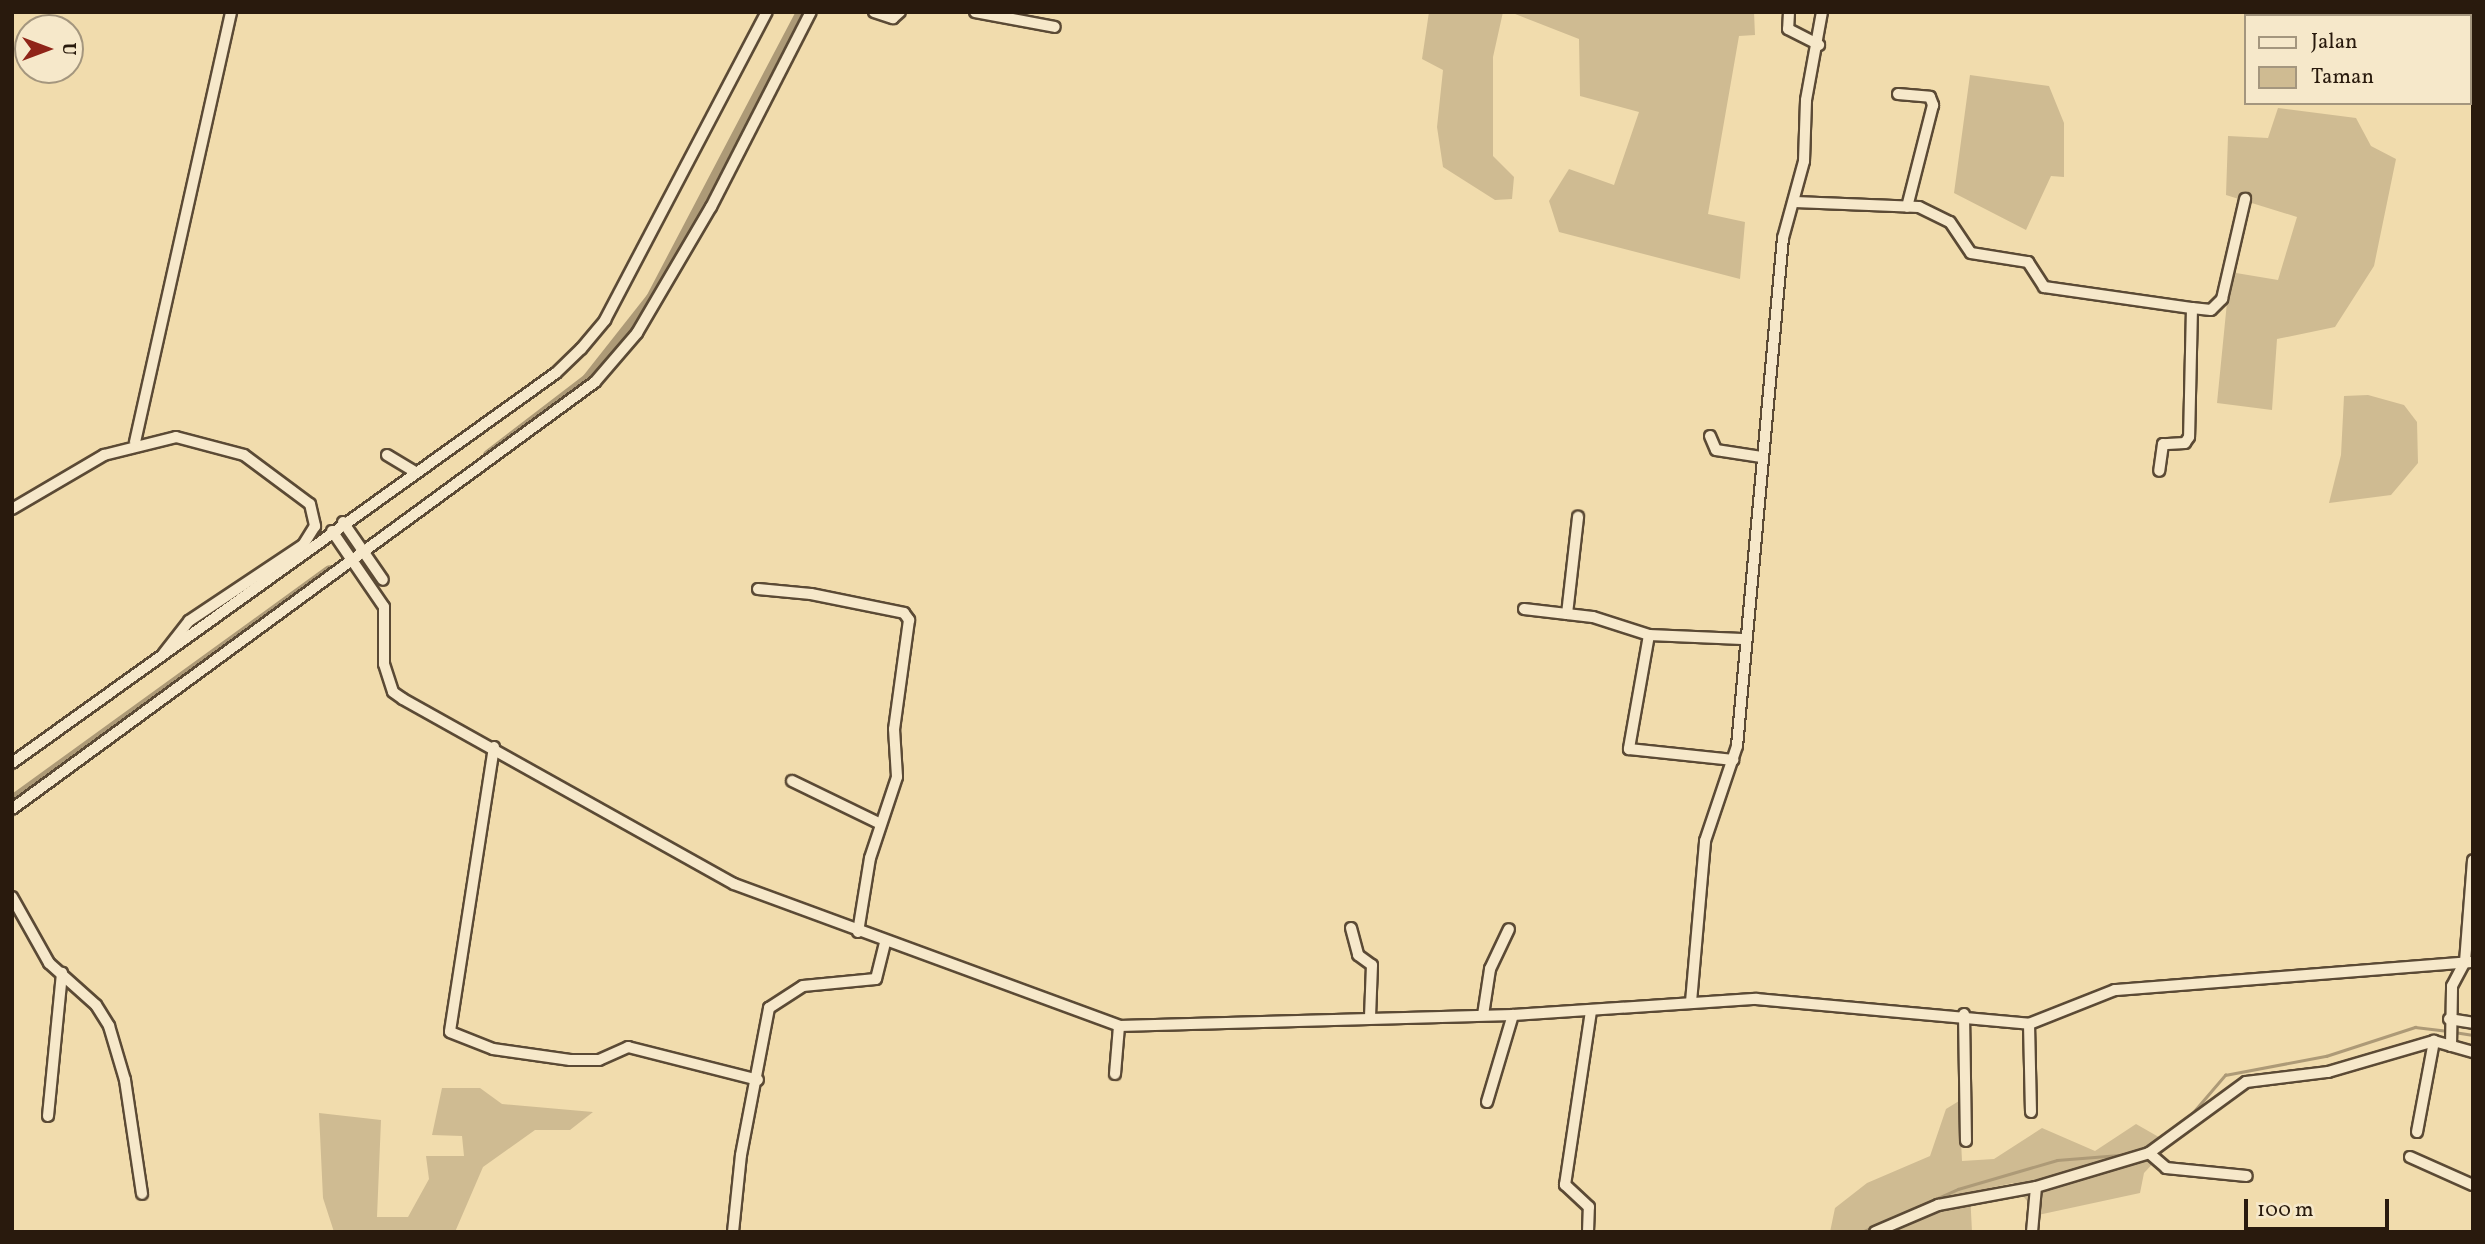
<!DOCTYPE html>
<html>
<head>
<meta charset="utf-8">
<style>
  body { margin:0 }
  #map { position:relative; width:2485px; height:1244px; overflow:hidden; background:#f1dcad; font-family:Vollkorn,serif }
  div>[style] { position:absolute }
  .green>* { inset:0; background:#cfbb92 }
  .stream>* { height:2.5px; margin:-1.25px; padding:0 1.25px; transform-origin:1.25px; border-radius:1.25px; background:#ad9a77 }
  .canal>* { height:10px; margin:-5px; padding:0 5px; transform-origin:5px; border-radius:5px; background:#ad9a77 }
  .roads { filter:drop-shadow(2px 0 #5b4a35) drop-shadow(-2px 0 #5b4a35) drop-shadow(0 2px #5b4a35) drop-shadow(0 -2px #5b4a35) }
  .minor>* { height:10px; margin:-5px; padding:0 5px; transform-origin:5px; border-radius:5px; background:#f6e8ca }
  span { translate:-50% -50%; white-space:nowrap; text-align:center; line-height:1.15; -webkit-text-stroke:6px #f6e8ca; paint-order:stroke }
  .frame { position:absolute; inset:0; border:14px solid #291a0d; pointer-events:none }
  .legend { position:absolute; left:2244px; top:14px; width:228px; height:91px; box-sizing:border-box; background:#f6e8ca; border:2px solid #a4967e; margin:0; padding:9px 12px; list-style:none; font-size:21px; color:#291a0d }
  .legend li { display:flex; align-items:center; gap:14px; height:35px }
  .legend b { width:35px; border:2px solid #a4967e }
  .north { position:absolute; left:14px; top:14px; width:70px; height:70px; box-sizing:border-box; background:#f6e8ca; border:2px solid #a4967e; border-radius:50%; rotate:90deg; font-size:19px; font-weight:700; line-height:28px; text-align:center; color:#291a0d }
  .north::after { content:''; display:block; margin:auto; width:24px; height:32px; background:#8f2418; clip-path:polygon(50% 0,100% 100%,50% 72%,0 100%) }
  .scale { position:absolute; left:2244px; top:1199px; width:145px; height:32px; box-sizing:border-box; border:4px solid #291a0d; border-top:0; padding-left:9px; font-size:21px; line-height:24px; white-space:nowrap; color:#291a0d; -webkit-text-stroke:5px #f6e8ca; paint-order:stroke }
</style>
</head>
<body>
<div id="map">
  <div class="green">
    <i style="clip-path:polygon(1429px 12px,1503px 12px,1493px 57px,1493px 156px,1514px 177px,1512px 199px,1495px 200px,1443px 167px,1437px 127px,1443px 70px,1422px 59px)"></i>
    <i style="clip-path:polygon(1510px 12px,1754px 12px,1755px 35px,1739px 36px,1708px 214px,1745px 222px,1740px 279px,1559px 232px,1549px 201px,1569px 169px,1614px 185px,1639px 112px,1580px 96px,1579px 39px)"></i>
    <i style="clip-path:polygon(1970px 75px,2049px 86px,2064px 123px,2064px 177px,2051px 176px,2026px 230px,1954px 193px)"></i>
    <i style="clip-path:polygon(2278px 108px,2356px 118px,2371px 146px,2396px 159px,2374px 266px,2335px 327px,2277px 339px,2272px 410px,2217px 403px,2230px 272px,2278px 280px,2297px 217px,2226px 195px,2228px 136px,2268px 138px)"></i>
    <i style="clip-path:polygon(2368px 395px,2404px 405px,2417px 422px,2418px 463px,2391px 495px,2329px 503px,2341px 455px,2344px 396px)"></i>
    <i style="clip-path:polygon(442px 1088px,480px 1088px,502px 1104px,593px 1112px,570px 1130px,535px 1130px,483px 1167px,455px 1232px,334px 1232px,323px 1198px,319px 1113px,381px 1120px,377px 1217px,408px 1217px,429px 1179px,426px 1156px,464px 1156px,462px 1136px,432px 1135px)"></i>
    <i style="clip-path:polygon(1959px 1101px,1962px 1161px,1994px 1159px,2042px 1128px,2095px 1151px,2136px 1124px,2171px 1144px,2144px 1173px,2140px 1193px,2038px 1215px,2013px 1183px,1970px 1192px,1972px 1232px,1830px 1232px,1835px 1208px,1867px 1183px,1930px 1156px,1946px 1109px)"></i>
  </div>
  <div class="stream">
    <i style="left:2454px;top:1032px;width:19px;rotate:9deg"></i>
    <i style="left:2183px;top:1124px;width:65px;rotate:-49.4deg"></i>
    <i style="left:2225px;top:1075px;width:103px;rotate:-10.7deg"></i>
    <i style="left:2326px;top:1056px;width:94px;rotate:-18deg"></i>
    <i style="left:2415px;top:1027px;width:33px;rotate:7deg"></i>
    <i style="left:1862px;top:1232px;width:105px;rotate:-24.1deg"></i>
    <i style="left:1958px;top:1189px;width:103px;rotate:-16.3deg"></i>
    <i style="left:2057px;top:1160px;width:75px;rotate:-4.6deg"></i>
  </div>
  <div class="canal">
    <i style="left:488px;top:455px;width:125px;rotate:-37.5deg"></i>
    <i style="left:587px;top:379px;width:103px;rotate:-51.7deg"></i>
    <i style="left:651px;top:298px;width:323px;rotate:-62.3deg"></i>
    <i style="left:12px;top:800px;width:392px;rotate:-35.9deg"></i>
  </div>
  <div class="roads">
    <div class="minor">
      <i style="left:874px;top:12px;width:20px;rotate:18deg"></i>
      <i style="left:893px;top:18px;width:9px;rotate:-41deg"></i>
      <i style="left:975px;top:12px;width:81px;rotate:10.6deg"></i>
      <i style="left:1789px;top:12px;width:17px;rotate:93deg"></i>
      <i style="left:1788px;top:29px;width:35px;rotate:27deg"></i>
      <i style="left:1898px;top:94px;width:32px;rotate:5deg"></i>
      <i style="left:1930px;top:97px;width:9px;rotate:69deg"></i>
      <i style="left:1933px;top:105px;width:105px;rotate:104.3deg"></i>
      <i style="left:1795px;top:202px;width:124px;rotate:2.3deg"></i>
      <i style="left:1919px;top:207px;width:34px;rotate:26deg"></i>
      <i style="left:1950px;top:222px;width:37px;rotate:56deg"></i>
      <i style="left:1971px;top:253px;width:58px;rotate:9deg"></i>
      <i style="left:2028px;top:262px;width:30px;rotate:57deg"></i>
      <i style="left:2044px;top:287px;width:149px;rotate:8.1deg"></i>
      <i style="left:2192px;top:308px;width:129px;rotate:91.3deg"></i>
      <i style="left:2189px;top:437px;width:7px;rotate:124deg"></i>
      <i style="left:2185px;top:443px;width:22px;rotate:177deg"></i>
      <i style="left:2163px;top:444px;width:27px;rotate:98deg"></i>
      <i style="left:2192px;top:308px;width:19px;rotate:6deg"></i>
      <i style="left:2211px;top:310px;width:16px;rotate:-45deg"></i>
      <i style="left:2222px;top:299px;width:103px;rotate:-77deg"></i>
      <i style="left:1710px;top:436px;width:15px;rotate:67deg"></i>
      <i style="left:1716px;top:450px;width:46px;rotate:8.8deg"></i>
      <i style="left:135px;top:442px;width:441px;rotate:-77.4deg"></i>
      <i style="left:387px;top:455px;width:33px;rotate:31deg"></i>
      <i style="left:12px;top:509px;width:107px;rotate:-30.4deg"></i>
      <i style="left:104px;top:455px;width:74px;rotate:-14deg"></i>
      <i style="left:176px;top:437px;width:70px;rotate:14.8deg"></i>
      <i style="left:244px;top:455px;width:82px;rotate:36.6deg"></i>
      <i style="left:310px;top:504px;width:23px;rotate:77deg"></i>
      <i style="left:315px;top:526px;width:22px;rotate:122deg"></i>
      <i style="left:303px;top:545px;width:137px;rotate:146.3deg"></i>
      <i style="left:189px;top:621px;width:41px;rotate:128deg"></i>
      <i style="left:343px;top:522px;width:70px;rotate:55.4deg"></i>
      <i style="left:332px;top:531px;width:92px;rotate:55.6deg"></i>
      <i style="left:384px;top:607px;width:57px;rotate:90deg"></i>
      <i style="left:384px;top:664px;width:29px;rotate:72deg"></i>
      <i style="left:393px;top:692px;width:12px;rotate:35deg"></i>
      <i style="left:403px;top:699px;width:379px;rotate:29.2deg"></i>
      <i style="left:734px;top:884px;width:410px;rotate:20.2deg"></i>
      <i style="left:1119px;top:1026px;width:394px;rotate:-1.6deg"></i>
      <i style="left:1513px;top:1015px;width:244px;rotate:-3.8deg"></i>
      <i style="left:1756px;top:999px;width:274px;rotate:5.2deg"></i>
      <i style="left:2029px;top:1024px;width:92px;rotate:-21.6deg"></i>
      <i style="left:2115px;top:990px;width:359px;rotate:-4.5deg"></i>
      <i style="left:758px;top:589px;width:53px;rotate:5.4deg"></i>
      <i style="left:811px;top:594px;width:95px;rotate:11.5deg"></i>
      <i style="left:904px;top:613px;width:9px;rotate:54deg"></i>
      <i style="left:909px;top:620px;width:110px;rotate:97.8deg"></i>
      <i style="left:894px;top:729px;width:48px;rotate:86.4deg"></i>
      <i style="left:897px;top:777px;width:85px;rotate:108.4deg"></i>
      <i style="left:870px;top:858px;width:75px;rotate:99.2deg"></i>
      <i style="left:1524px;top:609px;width:69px;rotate:6.6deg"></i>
      <i style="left:1593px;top:617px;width:59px;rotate:17.8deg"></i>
      <i style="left:1649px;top:635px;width:93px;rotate:2.5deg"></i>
      <i style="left:1567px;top:614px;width:98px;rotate:-83.5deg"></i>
      <i style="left:1649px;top:635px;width:116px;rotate:100deg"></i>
      <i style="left:1629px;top:749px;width:105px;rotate:6deg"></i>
      <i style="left:494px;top:747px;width:288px;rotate:98.8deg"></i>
      <i style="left:450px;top:1032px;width:46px;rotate:21.6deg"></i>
      <i style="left:493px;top:1049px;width:78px;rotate:8.1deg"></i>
      <i style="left:570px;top:1060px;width:29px"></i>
      <i style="left:599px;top:1060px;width:32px;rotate:-24deg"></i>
      <i style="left:628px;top:1047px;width:134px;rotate:14.2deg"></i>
      <i style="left:12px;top:763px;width:669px;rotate:-35.64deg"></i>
      <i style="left:556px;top:373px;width:35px;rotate:-44deg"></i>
      <i style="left:581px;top:349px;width:38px;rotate:-50deg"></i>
      <i style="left:605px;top:320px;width:348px;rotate:-62.3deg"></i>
      <i style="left:792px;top:781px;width:97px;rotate:25.8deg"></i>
      <i style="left:12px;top:809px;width:723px;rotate:-36.22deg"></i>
      <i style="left:595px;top:382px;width:65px;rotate:-49.4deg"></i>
      <i style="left:637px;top:333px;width:146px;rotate:-59.6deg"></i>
      <i style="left:711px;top:207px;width:219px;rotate:-62.9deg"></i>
      <i style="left:12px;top:897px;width:76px;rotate:60.7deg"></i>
      <i style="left:49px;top:963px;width:63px;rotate:41.8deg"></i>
      <i style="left:96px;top:1005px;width:25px;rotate:58deg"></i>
      <i style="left:109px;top:1026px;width:56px;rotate:73.5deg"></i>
      <i style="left:125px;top:1080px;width:115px;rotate:81.5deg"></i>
      <i style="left:1351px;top:928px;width:28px;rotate:75deg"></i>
      <i style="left:1358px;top:955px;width:17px;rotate:36deg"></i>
      <i style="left:1372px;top:965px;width:52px;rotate:92.2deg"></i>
      <i style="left:1691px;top:1002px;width:162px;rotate:-85deg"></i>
      <i style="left:1705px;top:841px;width:100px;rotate:-71.4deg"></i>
      <i style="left:1737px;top:746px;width:510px;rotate:-84.83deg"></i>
      <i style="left:1783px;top:238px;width:80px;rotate:-74.7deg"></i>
      <i style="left:1804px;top:161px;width:61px;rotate:-88.1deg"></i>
      <i style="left:1806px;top:100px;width:89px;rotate:-79.7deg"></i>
      <i style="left:1964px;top:1014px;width:127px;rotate:89.1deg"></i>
      <i style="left:1483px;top:1015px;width:47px;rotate:-81.3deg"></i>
      <i style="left:1490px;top:969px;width:44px;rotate:-64.6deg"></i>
      <i style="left:2449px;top:1019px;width:24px;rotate:9deg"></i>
      <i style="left:2029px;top:1024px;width:88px;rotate:88.7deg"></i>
      <i style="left:2451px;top:1046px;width:60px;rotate:-89deg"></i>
      <i style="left:2452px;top:986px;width:27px;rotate:-62deg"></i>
      <i style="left:2465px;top:962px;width:102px;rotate:-85.5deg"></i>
      <i style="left:1115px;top:1074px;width:48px;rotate:-85.2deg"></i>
      <i style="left:1487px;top:1102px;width:91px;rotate:-73.4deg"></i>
      <i style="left:48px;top:1116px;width:144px;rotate:-84.4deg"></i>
      <i style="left:2417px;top:1132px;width:93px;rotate:-79.4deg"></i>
      <i style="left:2149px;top:1153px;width:23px;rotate:41deg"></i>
      <i style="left:2166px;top:1168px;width:81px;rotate:5.6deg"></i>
      <i style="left:2410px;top:1157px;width:69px;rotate:24deg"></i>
      <i style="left:733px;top:1232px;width:77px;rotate:-84.1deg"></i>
      <i style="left:741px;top:1155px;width:150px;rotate:-79.2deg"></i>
      <i style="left:769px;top:1008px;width:40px;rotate:-32.9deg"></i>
      <i style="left:803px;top:986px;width:73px;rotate:-5.5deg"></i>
      <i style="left:876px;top:979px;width:36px;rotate:-76deg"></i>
      <i style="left:1588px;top:1232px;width:25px;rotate:-88deg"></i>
      <i style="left:1589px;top:1207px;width:33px;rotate:-137deg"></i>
      <i style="left:1565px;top:1185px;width:177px;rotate:-81.5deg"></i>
      <i style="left:1875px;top:1232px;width:69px;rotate:-23.2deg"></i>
      <i style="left:1938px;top:1205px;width:100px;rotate:-10.4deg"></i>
      <i style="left:2036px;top:1187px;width:118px;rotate:-16.7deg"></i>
      <i style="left:2149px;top:1153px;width:120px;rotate:-36.2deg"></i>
      <i style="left:2246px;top:1082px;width:83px;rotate:-7deg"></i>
      <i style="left:2328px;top:1072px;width:110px;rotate:-16.3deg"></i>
      <i style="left:2434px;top:1041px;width:41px;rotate:15.8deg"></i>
      <i style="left:2032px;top:1232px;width:45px;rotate:-84.9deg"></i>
    </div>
  </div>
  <div class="frame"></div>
  <ul class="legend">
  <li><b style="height:9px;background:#f6e8ca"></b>Jalan</li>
  <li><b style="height:19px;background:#cfbb92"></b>Taman</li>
  </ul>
  <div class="north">U</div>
  <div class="scale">100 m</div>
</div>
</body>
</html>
